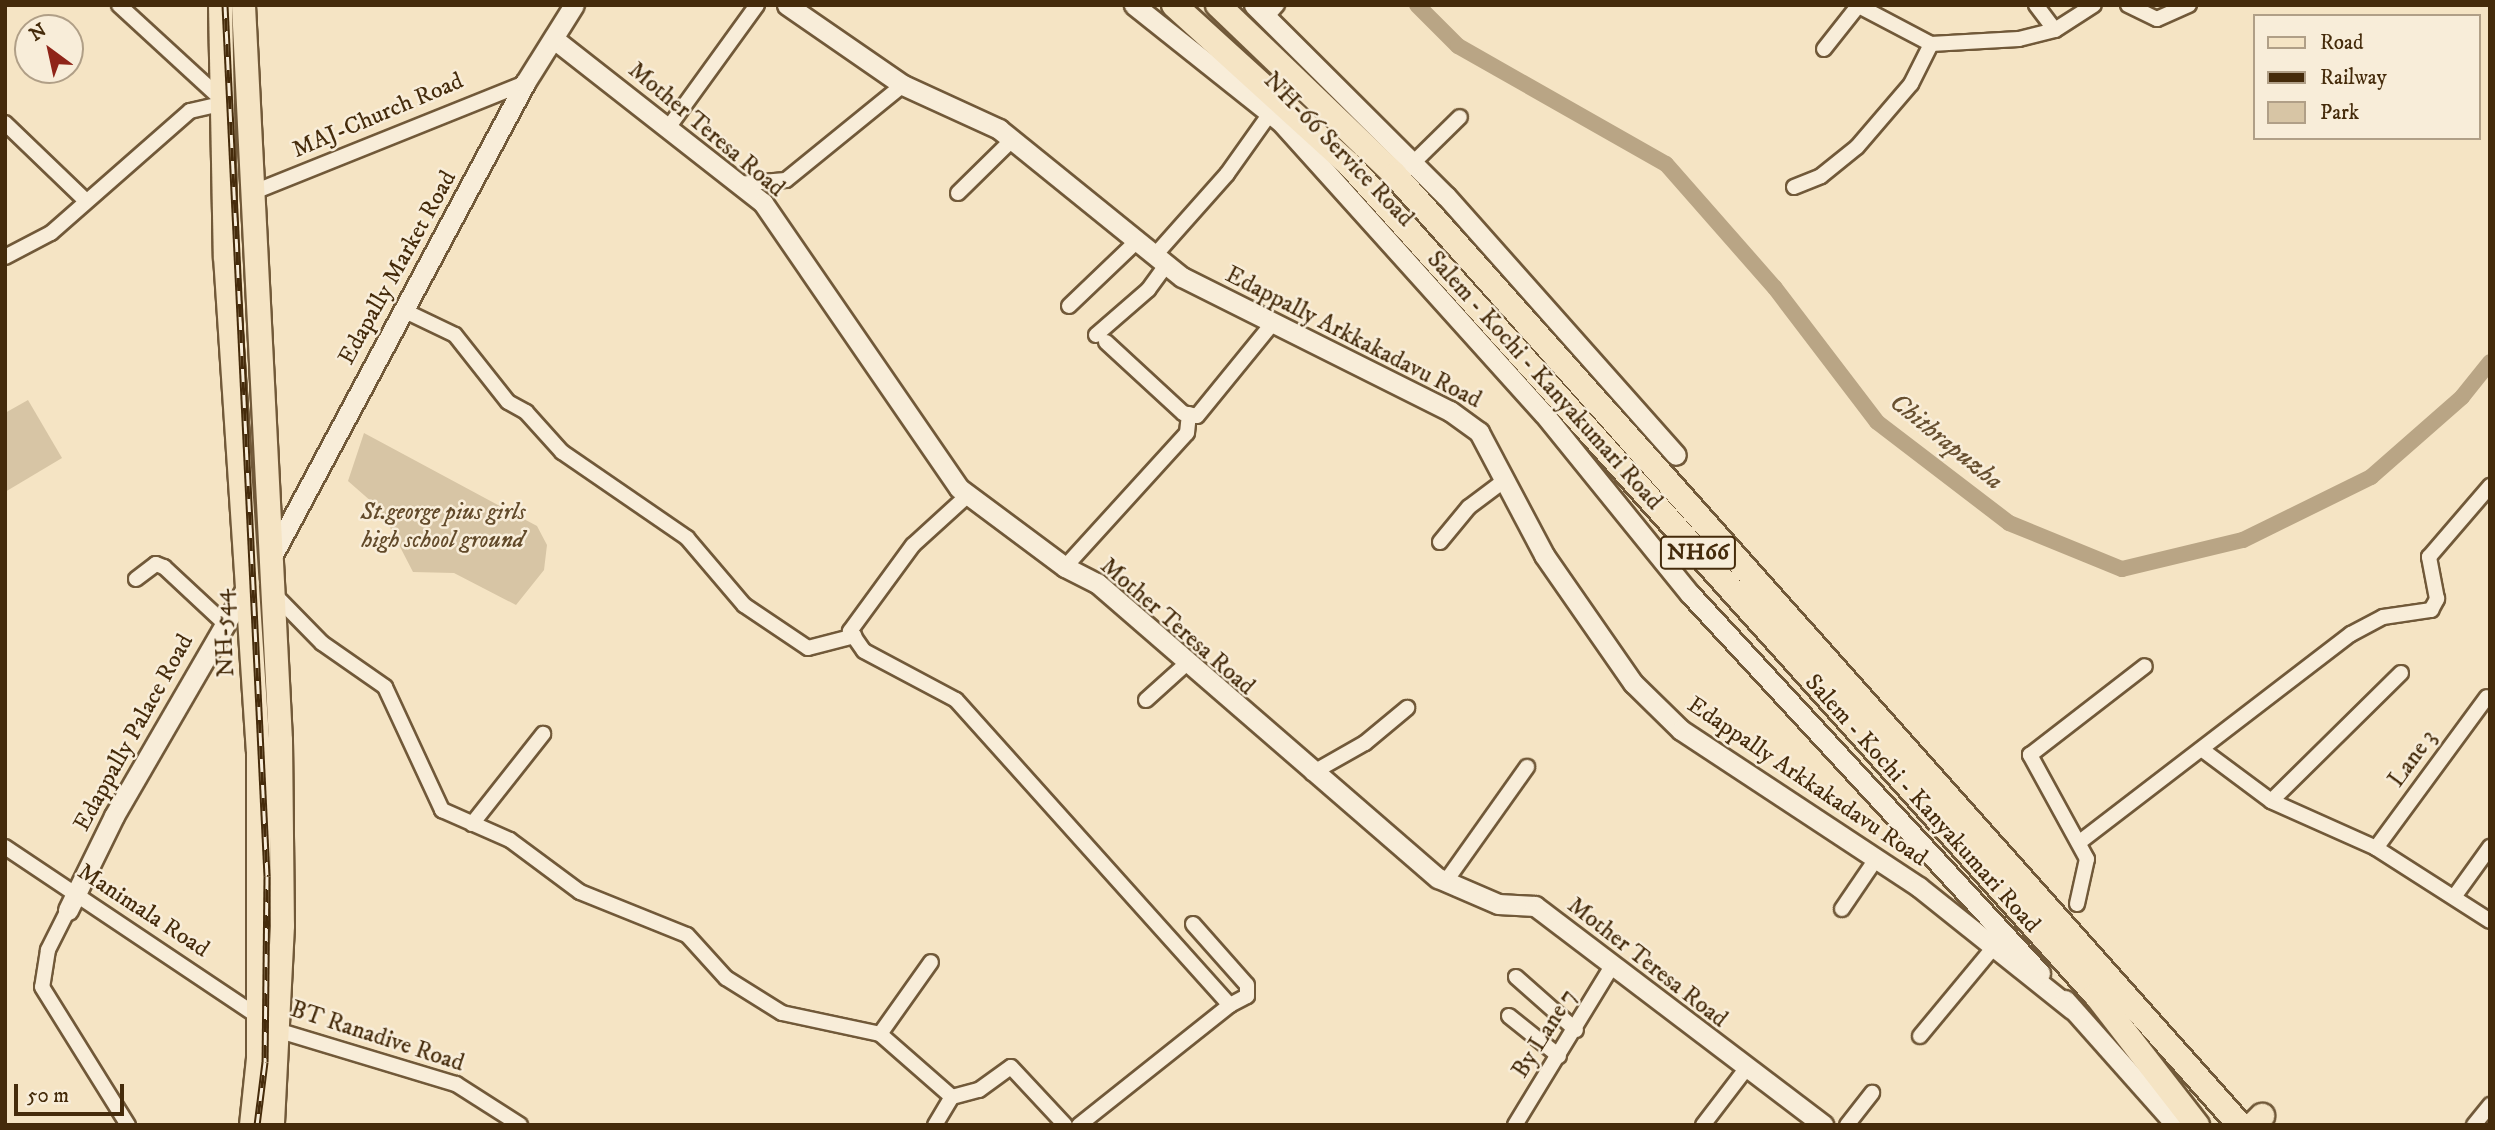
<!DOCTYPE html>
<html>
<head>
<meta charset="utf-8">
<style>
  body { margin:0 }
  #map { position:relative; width:2495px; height:1130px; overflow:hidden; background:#f5e4c4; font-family:"IM FELL DW Pica",serif }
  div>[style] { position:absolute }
  .green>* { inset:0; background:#d7c5a5 }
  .canal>* { height:16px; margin:-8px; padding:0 8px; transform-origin:8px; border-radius:8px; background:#b9a585 }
  .roads { filter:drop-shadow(2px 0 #715939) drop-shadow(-2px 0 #715939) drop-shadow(0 2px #715939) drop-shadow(0 -2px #715939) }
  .minor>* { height:14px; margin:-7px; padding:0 7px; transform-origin:7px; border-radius:7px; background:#f8edd9 }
  .tertiary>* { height:19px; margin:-9.5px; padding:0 9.5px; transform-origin:9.5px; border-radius:9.5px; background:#f8edd9 }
  .primary>* { height:23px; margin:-11.5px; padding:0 11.5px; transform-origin:11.5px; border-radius:11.5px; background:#f5e4c4 }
  .trunk>* { height:24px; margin:-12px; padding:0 12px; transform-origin:12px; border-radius:12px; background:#f5e4c4 }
  .rail>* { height:7px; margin-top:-3.5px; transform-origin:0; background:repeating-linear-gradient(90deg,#f8edd9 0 13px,#452b0b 0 26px); box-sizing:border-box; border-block:2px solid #452b0b }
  span { translate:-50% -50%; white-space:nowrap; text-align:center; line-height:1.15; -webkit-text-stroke:5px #f8edd9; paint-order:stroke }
  .shield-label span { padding:2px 5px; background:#f8edd9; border:2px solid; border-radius:5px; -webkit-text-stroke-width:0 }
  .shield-label { font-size:23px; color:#452b0b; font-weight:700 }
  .street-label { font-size:24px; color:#452b0b }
  .park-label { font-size:24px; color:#624a2a; font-style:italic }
  .water-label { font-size:26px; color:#685030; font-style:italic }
  .frame { position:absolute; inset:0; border:7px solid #452b0b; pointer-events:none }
  .legend { position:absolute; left:2253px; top:14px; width:228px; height:126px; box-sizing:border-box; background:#f8edd9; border:2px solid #b09f87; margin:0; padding:9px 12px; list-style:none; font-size:21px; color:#452b0b }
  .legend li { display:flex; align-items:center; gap:14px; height:35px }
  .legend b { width:35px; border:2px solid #b09f87 }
  .north { position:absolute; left:14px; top:14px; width:70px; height:70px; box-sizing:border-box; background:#f8edd9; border:2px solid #b09f87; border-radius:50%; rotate:327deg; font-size:19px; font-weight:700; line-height:28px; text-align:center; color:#452b0b }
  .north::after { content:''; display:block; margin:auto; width:24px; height:32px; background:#8f2418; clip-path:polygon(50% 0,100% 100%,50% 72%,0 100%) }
  .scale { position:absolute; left:14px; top:1084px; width:110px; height:32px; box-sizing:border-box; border:4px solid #452b0b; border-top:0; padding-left:9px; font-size:21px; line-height:24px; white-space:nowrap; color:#452b0b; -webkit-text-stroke:5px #f8edd9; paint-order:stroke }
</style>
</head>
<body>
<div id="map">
  <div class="green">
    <i style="clip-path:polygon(28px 400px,62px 458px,5px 492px,5px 413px)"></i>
    <i style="clip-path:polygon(364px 433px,537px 526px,547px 545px,544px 570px,516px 605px,454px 573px,413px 572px,381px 510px,348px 481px)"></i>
  </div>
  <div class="canal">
    <i style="left:1417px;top:5px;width:58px;rotate:45deg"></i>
    <i style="left:1458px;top:46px;width:239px;rotate:29.6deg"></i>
    <i style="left:1666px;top:164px;width:165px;rotate:48.7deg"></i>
    <i style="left:1775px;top:288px;width:168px;rotate:52.7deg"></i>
    <i style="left:1877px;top:422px;width:166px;rotate:37.4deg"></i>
    <i style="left:2009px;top:523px;width:122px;rotate:22.2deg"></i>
    <i style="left:2122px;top:569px;width:124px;rotate:-13.5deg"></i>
    <i style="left:2243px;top:540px;width:143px;rotate:-26.2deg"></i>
    <i style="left:2371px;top:477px;width:121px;rotate:-41.3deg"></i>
    <i style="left:2462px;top:397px;width:45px;rotate:-51.3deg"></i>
  </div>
  <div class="roads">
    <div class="minor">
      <i style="left:119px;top:5px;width:133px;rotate:42.6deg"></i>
      <i style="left:1857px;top:5px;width:84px;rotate:27.8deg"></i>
      <i style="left:2036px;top:5px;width:31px;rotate:53deg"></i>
      <i style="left:2055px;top:30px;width:46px;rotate:-32.7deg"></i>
      <i style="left:2128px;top:5px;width:32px;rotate:26deg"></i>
      <i style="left:2157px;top:19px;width:35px;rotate:-24deg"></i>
      <i style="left:1267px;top:16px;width:15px;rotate:-48deg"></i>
      <i style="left:1824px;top:49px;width:55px;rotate:-51.7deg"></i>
      <i style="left:5px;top:123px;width:112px;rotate:43.9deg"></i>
      <i style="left:668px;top:128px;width:152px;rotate:-54.1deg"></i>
      <i style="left:1414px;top:162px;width:64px;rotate:-44.4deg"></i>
      <i style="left:738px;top:184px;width:48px;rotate:-4.8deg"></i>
      <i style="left:786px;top:180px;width:151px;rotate:-39.1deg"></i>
      <i style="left:1794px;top:187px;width:29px;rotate:-22deg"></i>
      <i style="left:1821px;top:176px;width:46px;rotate:-38.9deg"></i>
      <i style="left:1857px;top:147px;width:83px;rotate:-49.4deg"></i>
      <i style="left:1911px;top:84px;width:45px;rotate:-63.4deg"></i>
      <i style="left:1931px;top:44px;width:88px;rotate:-3.3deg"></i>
      <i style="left:2019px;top:39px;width:37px;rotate:-14deg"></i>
      <i style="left:958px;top:193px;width:77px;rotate:-44.5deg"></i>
      <i style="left:249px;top:194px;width:297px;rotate:-21.9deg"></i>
      <i style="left:1156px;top:254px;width:107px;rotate:-48.4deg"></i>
      <i style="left:1227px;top:174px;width:76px;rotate:-54.6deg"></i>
      <i style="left:5px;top:257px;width:52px;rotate:-27.6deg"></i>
      <i style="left:51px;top:233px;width:185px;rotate:-41.3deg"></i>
      <i style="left:190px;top:111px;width:28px;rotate:-13deg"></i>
      <i style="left:1069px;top:306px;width:95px;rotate:-43.7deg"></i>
      <i style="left:405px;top:311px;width:55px;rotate:25.6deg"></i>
      <i style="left:455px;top:335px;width:85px;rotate:51.7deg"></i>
      <i style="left:508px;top:402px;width:21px;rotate:29deg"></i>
      <i style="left:526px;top:412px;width:54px;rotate:48deg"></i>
      <i style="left:562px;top:452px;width:152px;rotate:34.5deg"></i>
      <i style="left:687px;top:538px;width:88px;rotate:49.6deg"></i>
      <i style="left:744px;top:605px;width:77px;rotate:33.9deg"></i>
      <i style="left:808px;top:648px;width:48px;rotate:-14.6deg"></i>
      <i style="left:1096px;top:335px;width:69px;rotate:-40.9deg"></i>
      <i style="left:1148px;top:290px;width:32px;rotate:-54deg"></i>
      <i style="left:1106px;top:342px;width:105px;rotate:42.7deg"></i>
      <i style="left:1183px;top:413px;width:14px;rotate:12deg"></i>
      <i style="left:1197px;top:416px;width:119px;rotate:-50.8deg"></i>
      <i style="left:968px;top:495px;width:74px;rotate:137.7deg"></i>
      <i style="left:913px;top:545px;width:107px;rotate:126.2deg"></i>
      <i style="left:850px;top:631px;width:24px;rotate:55deg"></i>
      <i style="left:864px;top:651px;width:104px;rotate:28deg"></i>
      <i style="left:956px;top:700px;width:410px;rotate:48.1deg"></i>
      <i style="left:1230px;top:1005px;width:193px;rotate:141.5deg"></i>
      <i style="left:1440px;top:542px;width:45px;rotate:-50.4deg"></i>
      <i style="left:1469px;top:507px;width:45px;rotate:-36.9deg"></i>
      <i style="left:1065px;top:567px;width:181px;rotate:-47.7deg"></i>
      <i style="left:1187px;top:433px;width:19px;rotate:-84deg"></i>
      <i style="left:136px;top:579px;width:25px;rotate:-37deg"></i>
      <i style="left:156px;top:564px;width:9px;rotate:21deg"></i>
      <i style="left:164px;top:567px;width:82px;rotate:43deg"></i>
      <i style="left:273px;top:593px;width:70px;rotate:45.6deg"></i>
      <i style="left:322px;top:643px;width:77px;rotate:34.9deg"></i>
      <i style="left:385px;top:687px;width:136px;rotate:65.1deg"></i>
      <i style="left:442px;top:810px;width:74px;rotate:23.8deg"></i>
      <i style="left:510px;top:840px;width:87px;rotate:36.6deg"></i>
      <i style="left:580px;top:892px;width:115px;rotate:21.9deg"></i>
      <i style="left:687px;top:935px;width:58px;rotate:47.8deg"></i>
      <i style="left:726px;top:978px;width:66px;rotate:32deg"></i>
      <i style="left:782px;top:1013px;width:100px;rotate:12.1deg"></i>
      <i style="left:880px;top:1034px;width:96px;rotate:41.2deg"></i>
      <i style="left:952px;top:1097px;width:28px;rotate:-15deg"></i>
      <i style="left:979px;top:1090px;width:39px;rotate:-36deg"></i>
      <i style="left:1011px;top:1067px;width:79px;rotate:47deg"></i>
      <i style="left:2401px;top:673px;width:182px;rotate:135.4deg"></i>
      <i style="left:2271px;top:801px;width:115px;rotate:24.1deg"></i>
      <i style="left:2376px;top:848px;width:135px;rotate:32.6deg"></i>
      <i style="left:1146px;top:700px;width:54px;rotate:-42deg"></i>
      <i style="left:2204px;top:751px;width:84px;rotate:36.7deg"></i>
      <i style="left:1312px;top:773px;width:61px;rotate:-29.5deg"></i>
      <i style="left:1365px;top:743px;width:55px;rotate:-39.8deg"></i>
      <i style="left:472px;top:824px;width:115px;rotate:-51.7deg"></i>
      <i style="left:2081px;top:841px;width:340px;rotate:-37.5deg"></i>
      <i style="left:2351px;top:634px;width:36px;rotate:-28deg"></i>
      <i style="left:2383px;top:617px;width:49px;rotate:-8.3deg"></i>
      <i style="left:2431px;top:610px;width:13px;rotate:-61deg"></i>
      <i style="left:2437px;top:599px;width:43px;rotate:-100.8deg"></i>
      <i style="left:2429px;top:557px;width:94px;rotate:-49.3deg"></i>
      <i style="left:5px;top:847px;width:331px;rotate:33.8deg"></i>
      <i style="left:280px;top:1031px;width:184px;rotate:16.8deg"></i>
      <i style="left:456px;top:1084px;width:76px;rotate:32.6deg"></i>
      <i style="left:2376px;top:848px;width:187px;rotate:-53.7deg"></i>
      <i style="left:1446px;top:881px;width:140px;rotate:-54.6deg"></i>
      <i style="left:2454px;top:897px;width:62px;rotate:-54.2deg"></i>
      <i style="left:2077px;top:904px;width:46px;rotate:-77.5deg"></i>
      <i style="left:2087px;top:859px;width:119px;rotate:-118.7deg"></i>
      <i style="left:2030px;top:755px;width:145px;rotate:-37.7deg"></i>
      <i style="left:1842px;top:909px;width:60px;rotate:-55.8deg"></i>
      <i style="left:68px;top:910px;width:45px;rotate:116.6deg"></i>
      <i style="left:48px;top:950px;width:37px;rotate:99deg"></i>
      <i style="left:42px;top:987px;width:163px;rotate:58.1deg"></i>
      <i style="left:1193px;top:924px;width:81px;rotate:48.5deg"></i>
      <i style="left:1247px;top:985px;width:11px;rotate:90deg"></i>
      <i style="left:1247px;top:996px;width:19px;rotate:152deg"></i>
      <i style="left:1516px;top:977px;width:80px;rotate:41.5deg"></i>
      <i style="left:1509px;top:1016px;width:64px;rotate:38.7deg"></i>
      <i style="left:880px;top:1034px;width:88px;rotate:-54.7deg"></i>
      <i style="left:1920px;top:1036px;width:114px;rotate:-50.3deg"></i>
      <i style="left:935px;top:1125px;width:33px;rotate:-59deg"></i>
      <i style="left:1515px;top:1125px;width:186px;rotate:-58.6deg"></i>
      <i style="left:1703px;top:1125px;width:69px;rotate:-52.6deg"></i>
      <i style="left:1847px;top:1125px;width:41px;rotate:-52deg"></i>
      <i style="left:2474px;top:1125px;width:26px;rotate:-51deg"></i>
    </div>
    <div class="tertiary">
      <i style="left:787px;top:5px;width:141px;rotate:34.6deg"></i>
      <i style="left:903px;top:85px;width:106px;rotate:24.6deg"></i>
      <i style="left:999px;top:129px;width:235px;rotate:39deg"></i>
      <i style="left:1182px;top:277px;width:300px;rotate:26.6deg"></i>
      <i style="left:1450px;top:411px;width:36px;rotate:36deg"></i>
      <i style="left:1479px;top:432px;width:139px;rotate:62.1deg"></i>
      <i style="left:1544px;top:555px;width:156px;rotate:55.2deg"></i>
      <i style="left:1633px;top:683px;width:67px;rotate:44.4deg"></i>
      <i style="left:1681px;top:730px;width:285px;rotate:33.4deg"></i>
      <i style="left:1919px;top:887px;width:196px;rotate:38.6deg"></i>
      <i style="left:1134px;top:5px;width:186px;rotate:38.5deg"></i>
      <i style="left:1280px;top:121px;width:394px;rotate:48deg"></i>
      <i style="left:1544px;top:414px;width:232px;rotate:51deg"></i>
      <i style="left:1690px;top:594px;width:516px;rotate:47.28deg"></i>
      <i style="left:1254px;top:5px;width:271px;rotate:44.9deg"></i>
      <i style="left:1446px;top:196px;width:346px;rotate:48.4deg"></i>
      <i style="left:554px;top:39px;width:266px;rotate:38.1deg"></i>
      <i style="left:763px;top:203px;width:346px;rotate:55.5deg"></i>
      <i style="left:959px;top:488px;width:132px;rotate:36.7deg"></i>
      <i style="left:1065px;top:567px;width:36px;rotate:27deg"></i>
      <i style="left:1097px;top:583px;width:451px;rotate:40.9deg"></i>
      <i style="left:1438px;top:878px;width:65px;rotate:23.4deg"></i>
      <i style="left:1498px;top:904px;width:37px;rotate:3deg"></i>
      <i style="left:1535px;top:906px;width:362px;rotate:37.2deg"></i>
      <i style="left:271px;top:558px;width:539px;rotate:-61.86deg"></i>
      <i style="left:525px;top:83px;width:92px;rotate:-57.9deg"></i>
      <i style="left:68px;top:910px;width:105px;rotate:-63.9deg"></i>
      <i style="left:114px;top:816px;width:269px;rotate:-59.9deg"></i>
      <i style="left:2065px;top:1000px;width:167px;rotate:48.4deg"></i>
    </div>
    <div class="primary">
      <i style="left:220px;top:5px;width:251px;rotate:88.9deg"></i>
      <i style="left:225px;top:256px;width:495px;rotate:86.2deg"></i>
      <i style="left:258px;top:750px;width:308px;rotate:90deg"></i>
      <i style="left:258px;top:1058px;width:67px;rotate:96deg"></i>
      <i style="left:243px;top:5px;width:736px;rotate:87.12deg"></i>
      <i style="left:280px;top:740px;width:185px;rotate:89.4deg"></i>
      <i style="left:282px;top:925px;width:200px;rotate:92.9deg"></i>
    </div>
    <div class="trunk">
      <i style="left:1174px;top:5px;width:236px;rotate:42.3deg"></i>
      <i style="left:1349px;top:164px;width:1117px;rotate:48.05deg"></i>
      <i style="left:2096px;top:995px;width:165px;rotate:52.2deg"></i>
      <i style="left:1218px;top:5px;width:245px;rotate:43.8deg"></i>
      <i style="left:1395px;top:175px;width:1271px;rotate:48.35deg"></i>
      <i style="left:2253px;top:1125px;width:13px;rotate:-45deg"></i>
    </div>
  </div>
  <div class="rail">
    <i style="left:225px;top:5px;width:872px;rotate:87.24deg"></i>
    <i style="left:267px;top:876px;width:186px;rotate:90.6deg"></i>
    <i style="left:265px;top:1062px;width:64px;rotate:97.2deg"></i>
  </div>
  <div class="shield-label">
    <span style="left:1698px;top:553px">NH66</span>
  </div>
  <div class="street-label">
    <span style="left:378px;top:116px;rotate:-23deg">MAJ-Church Road</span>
    <span style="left:706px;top:130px;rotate:40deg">Mother Teresa Road</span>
    <span style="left:1338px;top:150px;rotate:46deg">NH-66 Service Road</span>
    <span style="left:398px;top:268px;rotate:-61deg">Edapally Market Road</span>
    <span style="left:1353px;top:338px;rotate:27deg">Edappally Arkkakadavu Road</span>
    <span style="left:1544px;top:381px;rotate:48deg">Salem - Kochi - Kanyakumari Road</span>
    <span style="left:1177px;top:627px;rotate:41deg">Mother Teresa Road</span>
    <span style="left:225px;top:633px;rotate:-93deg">NH-544</span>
    <span style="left:134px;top:733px;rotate:-61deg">Edappally Palace Road</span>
    <span style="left:2413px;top:759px;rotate:-54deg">Lane 3</span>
    <span style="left:1807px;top:782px;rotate:34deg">Edappally Arkkakadavu Road</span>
    <span style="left:1922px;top:804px;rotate:48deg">Salem - Kochi - Kanyakumari Road</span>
    <span style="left:143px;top:911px;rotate:33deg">Manimala Road</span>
    <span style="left:1647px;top:963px;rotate:38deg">Mother Teresa Road</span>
    <span style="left:1545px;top:1034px;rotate:-58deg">By Lane 7</span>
    <span style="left:377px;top:1037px;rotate:18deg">BT Ranadive Road</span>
  </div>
  <div class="park-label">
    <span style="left:443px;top:527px">St.george pius girls<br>high school ground</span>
  </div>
  <div class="water-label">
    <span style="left:1946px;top:442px;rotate:39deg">Chithrapuzha</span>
  </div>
  <div class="frame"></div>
  <ul class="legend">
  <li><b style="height:9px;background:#f5e4c4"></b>Road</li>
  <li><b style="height:9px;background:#452b0b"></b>Railway</li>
  <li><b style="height:19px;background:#d7c5a5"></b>Park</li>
  </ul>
  <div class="north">N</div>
  <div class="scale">50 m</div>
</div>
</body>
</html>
